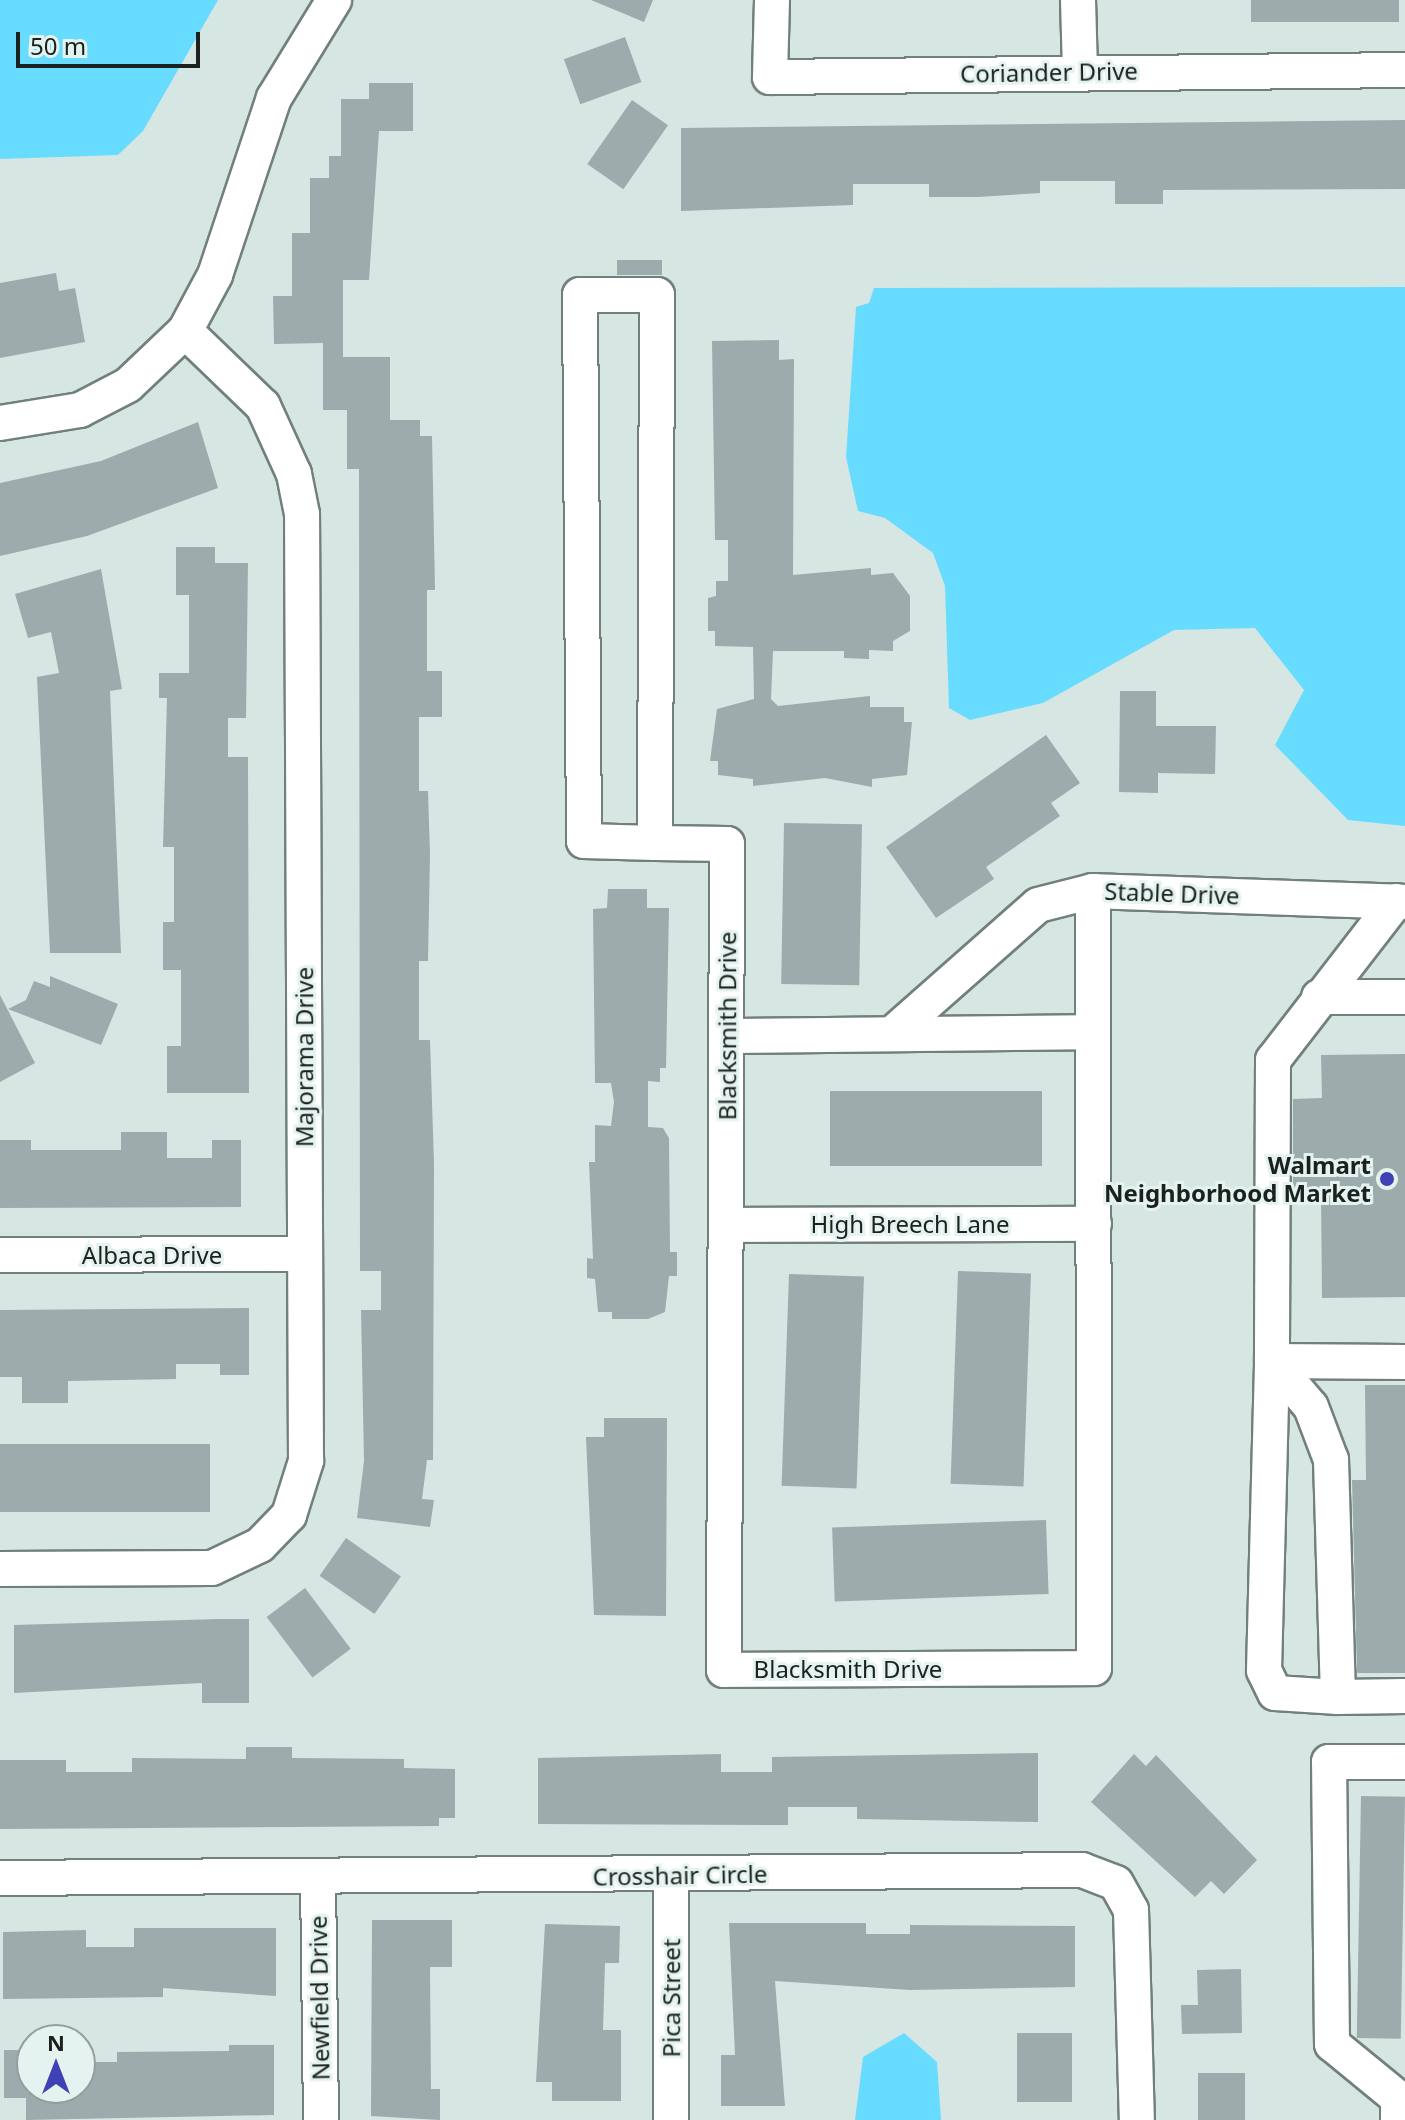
<!DOCTYPE html>
<html>
<head>
<meta charset="utf-8">
<style>
  body { margin:0 }
  #map { position:relative; width:1405px; height:2120px; overflow:hidden; background:#d6e6e3; font-family:"Noto Sans",sans-serif }
  div>[style] { position:absolute }
  .water>* { inset:0; background:#68dcfe }
  .building>* { inset:0; background:#9cabac; transform-origin:0 0 }
  .roads { filter:drop-shadow(2px 0 #72807d) drop-shadow(-2px 0 #72807d) drop-shadow(0 2px #72807d) drop-shadow(0 -2px #72807d) }
  .minor>* { height:34px; margin:-17px; padding:0 17px; transform-origin:17px; border-radius:17px; background:#fff }
  .dots>* { width:22px; height:22px; translate:-50% -50%; box-sizing:border-box; border:4px solid #e4f3f0; border-radius:50% }
  span { translate:-50% -50%; white-space:nowrap; text-align:center; line-height:1.15; -webkit-text-stroke:6px #e4f3f0; paint-order:stroke }
  .street-label { font-size:24px; color:#1b211f }
  .poi-label { font-size:24px; color:#1b211f; font-weight:700 }
  .right { translate:-100% -50%; text-align:right }
  .north { position:absolute; left:16px; top:2024px; width:80px; height:80px; box-sizing:border-box; background:#e4f3f0; border:2px solid #949f9c; border-radius:50%; rotate:0deg; font-size:22px; font-weight:700; line-height:32px; text-align:center; color:#1b211f }
  .north::after { content:''; display:block; margin:auto; width:28px; height:36px; background:#4141b6; clip-path:polygon(50% 0,100% 100%,50% 72%,0 100%) }
  .scale { position:absolute; left:16px; top:32px; width:184px; height:36px; box-sizing:border-box; border:4px solid #1b211f; border-top:0; padding-left:10px; font-size:24px; line-height:28px; white-space:nowrap; color:#1b211f; -webkit-text-stroke:6px #e4f3f0; paint-order:stroke }
</style>
</head>
<body>
<div id="map">
  <div class="water">
    <i style="clip-path:polygon(0 0,218px 0,143px 131px,118px 155px,0 159px)"></i>
    <i style="clip-path:polygon(1405px 287px,1405px 826px,1348px 820px,1275px 745px,1304px 690px,1255px 628px,1174px 630px,1043px 703px,970px 720px,949px 708px,945px 586px,933px 553px,885px 518px,858px 511px,846px 457px,856px 307px,869px 303px,874px 288px)"></i>
    <i style="clip-path:polygon(904px 2033px,937px 2062px,941px 2120px,855px 2120px,863px 2057px)"></i>
  </div>
  <div class="building">
    <i style="clip-path:polygon(591px 0,653px 0,644px 22px)"></i>
    <i style="left:1251px;top:0;width:148px;height:22px"></i>
    <i style="left:625px;top:37px;width:48px;height:65px;rotate:70deg"></i>
    <i style="clip-path:polygon(369px 83px,413px 83px,413px 131px,379px 131px,369px 280px,343px 280px,343px 357px,390px 357px,390px 420px,420px 420px,420px 436px,432px 436px,435px 590px,427px 590px,427px 671px,442px 671px,442px 717px,419px 717px,419px 791px,428px 791px,430px 854px,428px 961px,419px 961px,419px 1040px,430px 1040px,434px 1164px,433px 1460px,427px 1460px,422px 1499px,434px 1500px,430px 1527px,357px 1518px,364px 1461px,361px 1310px,381px 1310px,381px 1271px,360px 1271px,359px 469px,347px 469px,347px 410px,323px 410px,323px 343px,274px 344px,273px 296px,292px 296px,292px 233px,310px 233px,310px 178px,329px 178px,329px 156px,341px 156px,341px 99px,369px 99px)"></i>
    <i style="left:632px;top:100px;width:44px;height:78px;rotate:35deg"></i>
    <i style="clip-path:polygon(1405px 120px,1405px 189px,1163px 190px,1163px 204px,1115px 204px,1115px 181px,1040px 181px,1040px 193px,977px 197px,929px 197px,929px 184px,853px 184px,853px 205px,681px 211px,681px 128px)"></i>
    <i style="left:617px;top:260px;width:45px;height:15px"></i>
    <i style="clip-path:polygon(56px 273px,59px 291px,75px 288px,85px 342px,0 358px,0 283px)"></i>
    <i style="clip-path:polygon(779px 340px,779px 360px,794px 359px,793px 575px,871px 568px,871px 575px,893px 573px,910px 596px,910px 631px,893px 641px,893px 651px,869px 650px,869px 659px,844px 658px,844px 651px,773px 651px,771px 699px,778px 706px,870px 696px,870px 707px,904px 707px,904px 722px,912px 722px,907px 775px,872px 779px,872px 787px,825px 778px,753px 786px,753px 779px,718px 775px,718px 761px,710px 761px,717px 709px,754px 699px,753px 647px,715px 646px,715px 631px,708px 631px,708px 598px,716px 596px,716px 581px,728px 581px,728px 540px,715px 540px,712px 341px)"></i>
    <i style="clip-path:polygon(198px 422px,218px 488px,87px 536px,0 556px,0 483px,101px 461px)"></i>
    <i style="clip-path:polygon(176px 547px,215px 547px,215px 563px,248px 563px,246px 718px,228px 718px,228px 757px,248px 757px,249px 1093px,167px 1093px,167px 1046px,181px 1046px,181px 970px,163px 970px,163px 922px,174px 922px,174px 847px,163px 847px,167px 698px,159px 698px,159px 673px,189px 673px,189px 595px,176px 595px)"></i>
    <i style="clip-path:polygon(101px 569px,122px 689px,110px 691px,121px 953px,50px 953px,37px 677px,59px 673px,51px 632px,28px 638px,15px 594px)"></i>
    <i style="clip-path:polygon(1120px 691px,1156px 691px,1156px 726px,1216px 726px,1215px 774px,1158px 773px,1158px 793px,1119px 792px)"></i>
    <i style="clip-path:polygon(1046px 735px,1080px 783px,1051px 803px,1060px 816px,986px 867px,994px 879px,936px 918px,886px 847px)"></i>
    <i style="left:784px;top:823px;width:78px;height:161px;rotate:1deg"></i>
    <i style="clip-path:polygon(608px 889px,647px 889px,647px 908px,669px 908px,666px 1068px,660px 1068px,660px 1082px,648px 1081px,648px 1127px,663px 1128px,669px 1138px,670px 1252px,677px 1252px,677px 1276px,669px 1276px,665px 1312px,648px 1319px,612px 1319px,612px 1312px,598px 1312px,595px 1279px,587px 1278px,587px 1258px,593px 1259px,589px 1162px,595px 1162px,595px 1125px,611px 1126px,614px 1102px,611px 1083px,595px 1083px,593px 909px,607px 908px)"></i>
    <i style="clip-path:polygon(50px 976px,118px 1004px,101px 1045px,8px 1009px,26px 1000px,34px 981px,50px 987px)"></i>
    <i style="clip-path:polygon(0 995px,35px 1063px,0 1082px)"></i>
    <i style="clip-path:polygon(1405px 1054px,1405px 1297px,1322px 1298px,1321px 1194px,1293px 1194px,1293px 1099px,1322px 1098px,1321px 1055px)"></i>
    <i style="left:1042px;top:1091px;width:75px;height:212px;rotate:90deg"></i>
    <i style="clip-path:polygon(121px 1132px,167px 1132px,167px 1158px,212px 1158px,212px 1140px,241px 1140px,241px 1207px,0 1208px,0 1140px,31px 1140px,31px 1150px,121px 1150px)"></i>
    <i style="left:958px;top:1271px;width:73px;height:213px;rotate:2deg"></i>
    <i style="left:789px;top:1274px;width:75px;height:212px;rotate:2deg"></i>
    <i style="clip-path:polygon(249px 1308px,249px 1375px,220px 1375px,220px 1364px,176px 1364px,176px 1379px,68px 1381px,68px 1403px,22px 1403px,22px 1377px,0 1377px,0 1310px)"></i>
    <i style="clip-path:polygon(1365px 1385px,1405px 1385px,1405px 1673px,1357px 1673px,1352px 1480px,1366px 1480px)"></i>
    <i style="clip-path:polygon(604px 1418px,667px 1418px,666px 1616px,594px 1615px,586px 1437px,604px 1437px)"></i>
    <i style="left:210px;top:1444px;width:68px;height:210px;rotate:90deg"></i>
    <i style="left:1046px;top:1520px;width:74px;height:214px;rotate:88deg"></i>
    <i style="left:346px;top:1538px;width:67px;height:46px;rotate:35deg"></i>
    <i style="left:305px;top:1588px;width:76px;height:48px;rotate:53deg"></i>
    <i style="clip-path:polygon(219px 1619px,249px 1619px,249px 1703px,202px 1703px,202px 1683px,14px 1693px,14px 1625px)"></i>
    <i style="clip-path:polygon(246px 1747px,292px 1747px,292px 1758px,404px 1759px,404px 1768px,455px 1769px,455px 1818px,439px 1818px,439px 1826px,0 1829px,0 1760px,66px 1760px,66px 1772px,132px 1772px,132px 1758px,246px 1759px)"></i>
    <i style="clip-path:polygon(1038px 1753px,1038px 1822px,857px 1819px,857px 1807px,788px 1807px,788px 1825px,538px 1824px,538px 1758px,721px 1754px,721px 1772px,772px 1772px,772px 1757px)"></i>
    <i style="clip-path:polygon(1134px 1754px,1146px 1766px,1156px 1755px,1257px 1860px,1224px 1894px,1211px 1881px,1195px 1897px,1091px 1802px)"></i>
    <i style="left:1361px;top:1796px;width:44px;height:242px;rotate:1deg"></i>
    <i style="clip-path:polygon(372px 1920px,452px 1920px,452px 1967px,430px 1967px,431px 2089px,440px 2089px,440px 2120px,371px 2116px)"></i>
    <i style="clip-path:polygon(729px 1923px,866px 1923px,866px 1934px,910px 1934px,910px 1925px,1075px 1926px,1075px 1987px,910px 1990px,775px 1981px,785px 2106px,721px 2106px,721px 2055px,735px 2055px)"></i>
    <i style="clip-path:polygon(545px 1924px,620px 1926px,619px 1963px,605px 1963px,603px 2030px,621px 2030px,621px 2101px,552px 2101px,552px 2082px,536px 2082px)"></i>
    <i style="clip-path:polygon(134px 1928px,276px 1928px,276px 1996px,163px 1988px,163px 1997px,3px 1999px,3px 1932px,86px 1930px,86px 1947px,134px 1947px)"></i>
    <i style="clip-path:polygon(1241px 1969px,1242px 2033px,1182px 2034px,1181px 2005px,1198px 2005px,1197px 1970px)"></i>
    <i style="left:1017px;top:2033px;width:55px;height:69px"></i>
    <i style="clip-path:polygon(229px 2045px,274px 2045px,274px 2115px,26px 2120px,26px 2098px,4px 2098px,4px 2050px,32px 2050px,32px 2088px,80px 2088px,80px 2062px,117px 2062px,117px 2052px,229px 2051px)"></i>
    <i style="left:1198px;top:2073px;width:47px;height:47px"></i>
  </div>
  <div class="roads">
    <div class="minor">
      <i style="left:772px;top:0;width:77px;rotate:91.5deg"></i>
      <i style="left:770px;top:77px;width:635px;rotate:-0.63deg"></i>
      <i style="left:1078px;top:0;width:70px;rotate:88.4deg"></i>
      <i style="left:0;top:423px;width:81px;rotate:-9.2deg"></i>
      <i style="left:80px;top:410px;width:54px;rotate:-27.5deg"></i>
      <i style="left:128px;top:385px;width:79px;rotate:-43.5deg"></i>
      <i style="left:185px;top:331px;width:64px;rotate:-61.8deg"></i>
      <i style="left:215px;top:275px;width:187px;rotate:-71.6deg"></i>
      <i style="left:274px;top:98px;width:115px;rotate:-58.5deg"></i>
      <i style="left:655px;top:843px;width:548px;rotate:-89.79deg"></i>
      <i style="left:657px;top:295px;width:77px;rotate:180deg"></i>
      <i style="left:580px;top:295px;width:546px;rotate:89.58deg"></i>
      <i style="left:584px;top:841px;width:71px;rotate:1.6deg"></i>
      <i style="left:655px;top:843px;width:72px;rotate:0.8deg"></i>
      <i style="left:727px;top:844px;width:826px;rotate:90.21deg"></i>
      <i style="left:724px;top:1670px;width:370px;rotate:-0.3deg"></i>
      <i style="left:1094px;top:1668px;width:777px;rotate:-90.07deg"></i>
      <i style="left:1396px;top:901px;width:201px;rotate:127.7deg"></i>
      <i style="left:1273px;top:1060px;width:301px;rotate:90.2deg"></i>
      <i style="left:1272px;top:1361px;width:133px;rotate:0.4deg"></i>
      <i style="left:1319px;top:997px;width:86px"></i>
      <i style="left:893px;top:1033px;width:193px;rotate:-41.4deg"></i>
      <i style="left:1038px;top:905px;width:57px;rotate:-14.3deg"></i>
      <i style="left:1093px;top:891px;width:312px;rotate:2deg"></i>
      <i style="left:727px;top:1036px;width:363px;rotate:-0.6deg"></i>
      <i style="left:727px;top:1225px;width:367px;rotate:-0.2deg"></i>
      <i style="left:0;top:1255px;width:304px;rotate:-0.2deg"></i>
      <i style="left:1272px;top:1361px;width:60px;rotate:49.7deg"></i>
      <i style="left:1311px;top:1407px;width:57px;rotate:69.3deg"></i>
      <i style="left:1331px;top:1460px;width:237px;rotate:88.3deg"></i>
      <i style="left:1338px;top:1697px;width:63px;rotate:-176.4deg"></i>
      <i style="left:1275px;top:1693px;width:25px;rotate:-116deg"></i>
      <i style="left:1264px;top:1670px;width:309px;rotate:-88.5deg"></i>
      <i style="left:0;top:1569px;width:212px;rotate:-0.3deg"></i>
      <i style="left:212px;top:1568px;width:53px;rotate:-25.6deg"></i>
      <i style="left:260px;top:1545px;width:42px;rotate:-46deg"></i>
      <i style="left:289px;top:1515px;width:57px;rotate:-72.5deg"></i>
      <i style="left:306px;top:1461px;width:947px;rotate:-90.24deg"></i>
      <i style="left:302px;top:514px;width:41px;rotate:-101.3deg"></i>
      <i style="left:294px;top:474px;width:75px;rotate:-114.5deg"></i>
      <i style="left:263px;top:406px;width:108px;rotate:-136.1deg"></i>
      <i style="left:1338px;top:1697px;width:67px;rotate:-0.9deg"></i>
      <i style="left:318px;top:1876px;width:244px;rotate:89.3deg"></i>
      <i style="left:0;top:1878px;width:1082px;rotate:-0.42deg"></i>
      <i style="left:1082px;top:1870px;width:36px;rotate:21deg"></i>
      <i style="left:1116px;top:1883px;width:31px;rotate:61deg"></i>
      <i style="left:1131px;top:1910px;width:210px;rotate:88.4deg"></i>
      <i style="left:671px;top:2120px;width:245px;rotate:-90deg"></i>
      <i style="left:1398px;top:2120px;width:22px;rotate:-90deg"></i>
      <i style="left:1398px;top:2098px;width:85px;rotate:-140.7deg"></i>
      <i style="left:1332px;top:2044px;width:282px;rotate:-90.6deg"></i>
      <i style="left:1329px;top:1762px;width:76px"></i>
    </div>
  </div>
  <div class="dots">
    <i style="left:1387px;top:1179px;background:#4141b6"></i>
  </div>
  <div class="street-label">
    <span style="left:1049px;top:72px;rotate:-1deg">Coriander Drive</span>
    <span style="left:1172px;top:893px;rotate:2deg">Stable Drive</span>
    <span style="left:727px;top:1026px;rotate:-90deg">Blacksmith Drive</span>
    <span style="left:304px;top:1057px;rotate:-90deg">Majorama Drive</span>
    <span style="left:910px;top:1224px">High Breech Lane</span>
    <span style="left:152px;top:1255px">Albaca Drive</span>
    <span style="left:848px;top:1669px">Blacksmith Drive</span>
    <span style="left:680px;top:1875px;rotate:-1deg">Crosshair Circle</span>
    <span style="left:319px;top:1998px;rotate:-91deg">Newfield Drive</span>
    <span style="left:671px;top:1998px;rotate:-90deg">Pica Street</span>
  </div>
  <div class="poi-label">
    <span class="right" style="left:1371px;top:1179px">Walmart<br>Neighborhood Market</span>
  </div>
  <div class="north">N</div>
  <div class="scale">50 m</div>
</div>
</body>
</html>
